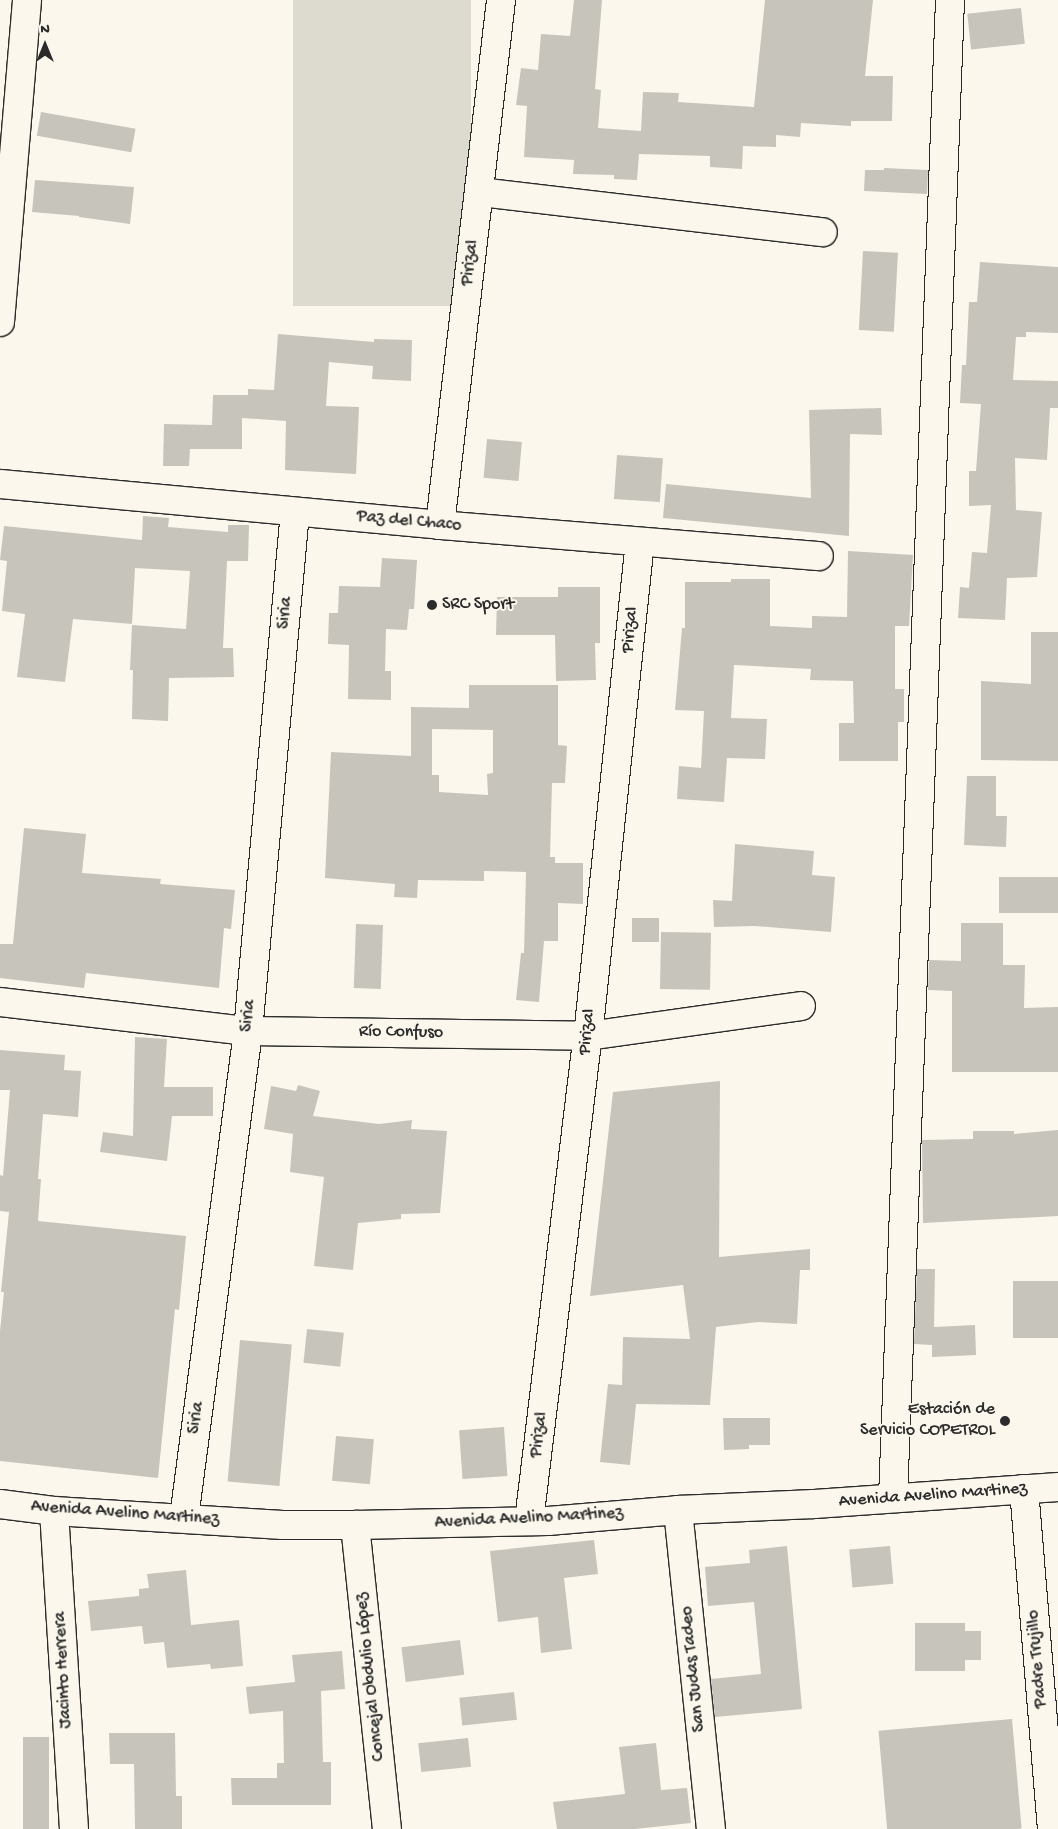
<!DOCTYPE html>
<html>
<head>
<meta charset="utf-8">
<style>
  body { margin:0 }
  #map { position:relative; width:1058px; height:1829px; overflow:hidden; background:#fbf7ec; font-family:"Gochi Hand",sans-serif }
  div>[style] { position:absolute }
  .green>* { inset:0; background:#dddad0; transform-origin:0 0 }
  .building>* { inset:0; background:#c7c4bc; transform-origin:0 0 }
  .roads { filter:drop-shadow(1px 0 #2b2b2b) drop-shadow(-1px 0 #2b2b2b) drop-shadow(0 1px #2b2b2b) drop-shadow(0 -1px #2b2b2b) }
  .street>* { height:28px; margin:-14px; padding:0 14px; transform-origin:14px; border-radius:14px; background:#fbf7ec }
  .secondary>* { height:28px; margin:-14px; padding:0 14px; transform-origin:14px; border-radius:14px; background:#fbf7ec }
  .primary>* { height:28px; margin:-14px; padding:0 14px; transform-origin:14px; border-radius:14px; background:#fbf7ec }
  .dots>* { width:14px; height:14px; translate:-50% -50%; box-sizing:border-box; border:2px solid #fbf7ec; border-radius:50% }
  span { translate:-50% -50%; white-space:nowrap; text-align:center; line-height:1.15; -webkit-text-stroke:4px #fbf7ec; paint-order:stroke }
  .street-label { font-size:18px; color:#2b2b2b }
  .poi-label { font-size:18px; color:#2b2b2b }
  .left { translate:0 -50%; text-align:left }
  .right { translate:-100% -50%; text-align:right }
  .north { position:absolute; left:20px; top:20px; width:50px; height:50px; -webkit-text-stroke:4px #fbf7ec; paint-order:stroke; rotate:0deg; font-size:14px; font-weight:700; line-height:20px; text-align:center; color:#2b2b2b }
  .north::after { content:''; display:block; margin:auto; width:18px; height:22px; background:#2b2b2b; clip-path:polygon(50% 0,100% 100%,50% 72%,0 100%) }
</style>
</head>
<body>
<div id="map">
  <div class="green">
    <i style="left:293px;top:0;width:178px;height:306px"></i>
  </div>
  <div class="building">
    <i style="clip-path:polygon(574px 0,602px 0,595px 89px,601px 90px,598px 128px,641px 131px,643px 92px,679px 93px,678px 102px,754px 107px,765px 0,873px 0,865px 76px,893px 76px,892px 121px,851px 121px,851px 126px,801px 123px,800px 137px,776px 135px,776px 147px,743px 146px,742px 169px,710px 167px,710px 156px,639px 154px,637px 180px,614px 179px,614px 175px,573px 174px,574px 160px,524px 157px,527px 106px,516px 105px,521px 68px,538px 70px,541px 34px,570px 36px)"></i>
    <i style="left:1021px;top:8px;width:36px;height:54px;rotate:84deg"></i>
    <i style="left:41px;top:112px;width:96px;height:24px;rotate:10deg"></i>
    <i style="clip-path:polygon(884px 168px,928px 170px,927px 194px,864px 191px,865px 170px,884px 170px)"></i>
    <i style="clip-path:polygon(35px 180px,134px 187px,130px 224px,79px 217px,79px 216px,32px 212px)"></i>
    <i style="left:863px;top:251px;width:35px;height:79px;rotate:3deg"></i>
    <i style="clip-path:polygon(980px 262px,1058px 267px,1058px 333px,1026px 332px,1026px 337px,1016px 337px,1013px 380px,1058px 381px,1058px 408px,1050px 408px,1047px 460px,1015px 458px,1016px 510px,1042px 512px,1037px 577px,1007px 578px,1005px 620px,958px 618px,960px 587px,969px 588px,972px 552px,987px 553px,991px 505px,969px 506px,969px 471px,976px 471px,981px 404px,960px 403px,962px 365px,966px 365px,969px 302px,977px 302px)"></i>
    <i style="clip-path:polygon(278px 334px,374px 342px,374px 339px,412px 340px,411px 381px,372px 379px,373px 366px,329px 362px,326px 406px,359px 407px,356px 474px,285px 470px,286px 421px,242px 418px,242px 449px,190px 449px,189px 466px,163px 466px,164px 424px,212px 425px,213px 395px,248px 395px,248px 389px,274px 390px)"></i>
    <i style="clip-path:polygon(881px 408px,882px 435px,850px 434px,849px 536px,663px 518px,666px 484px,811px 498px,809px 410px)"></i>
    <i style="left:487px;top:439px;width:35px;height:39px;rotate:5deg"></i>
    <i style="left:617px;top:455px;width:46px;height:44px;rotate:4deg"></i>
    <i style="clip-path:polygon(143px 516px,169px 518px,168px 527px,228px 532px,228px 525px,249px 525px,248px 561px,227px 561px,223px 648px,233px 648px,234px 677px,169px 678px,168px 721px,132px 719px,133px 670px,130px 670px,132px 625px,186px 629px,190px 571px,135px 568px,132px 624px,73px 619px,65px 682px,17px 677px,25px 614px,2px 611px,7px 561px,0 560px,4px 526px,142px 540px)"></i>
    <i style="clip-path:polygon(848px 551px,913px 555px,909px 626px,895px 626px,895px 689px,904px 689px,904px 722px,898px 722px,898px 761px,839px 761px,839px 723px,854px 723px,853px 681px,810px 680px,811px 669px,734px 665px,731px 718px,767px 719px,765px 759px,727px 758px,724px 802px,677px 799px,679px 766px,701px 768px,704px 711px,675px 710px,682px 628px,685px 628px,685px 582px,731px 582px,731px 579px,770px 579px,770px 626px,812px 628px,812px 616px,847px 617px)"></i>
    <i style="clip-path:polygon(382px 558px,417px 560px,414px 609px,409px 609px,407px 630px,386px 629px,385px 671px,391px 671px,391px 700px,348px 699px,349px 645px,328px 644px,329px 613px,338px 613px,339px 586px,380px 587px)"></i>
    <i style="clip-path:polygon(558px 587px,600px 587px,600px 643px,595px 643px,596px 680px,556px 681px,555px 635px,496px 635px,497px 597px,558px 597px)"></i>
    <i style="clip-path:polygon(1031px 632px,1058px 632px,1058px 761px,981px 760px,981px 681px,1031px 684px)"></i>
    <i style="clip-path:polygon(evenodd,469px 685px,558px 685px,558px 745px,567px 746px,565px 783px,552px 783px,550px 857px,555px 857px,555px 863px,583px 863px,583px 904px,558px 903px,558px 941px,544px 941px,539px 1002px,516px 1000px,521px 953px,524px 953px,526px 872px,484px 871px,484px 881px,418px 880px,417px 898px,394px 897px,395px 884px,325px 878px,331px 752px,411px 756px,411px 707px,469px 708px,469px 685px,432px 729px,493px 730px,493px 773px,487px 774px,488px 795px,439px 792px,439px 775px,432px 775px,432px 729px)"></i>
    <i style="clip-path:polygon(967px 776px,996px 776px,996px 816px,1007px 816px,1006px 847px,964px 845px)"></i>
    <i style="clip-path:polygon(24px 828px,86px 834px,82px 873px,161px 879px,160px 884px,235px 890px,231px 929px,224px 928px,219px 988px,86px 973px,84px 988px,0 978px,0 944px,13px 944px)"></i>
    <i style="clip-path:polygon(735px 844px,814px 851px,812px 875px,835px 877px,831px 932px,754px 926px,714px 927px,713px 900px,732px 901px)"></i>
    <i style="left:999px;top:877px;width:59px;height:36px"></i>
    <i style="left:632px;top:918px;width:27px;height:24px"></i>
    <i style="clip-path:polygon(961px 923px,1003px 923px,1003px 965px,1025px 965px,1024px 1008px,1058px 1007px,1058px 1072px,952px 1072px,952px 991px,928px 990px,929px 960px,961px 961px)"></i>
    <i style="left:356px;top:924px;width:27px;height:64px;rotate:2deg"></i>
    <i style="left:661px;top:932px;width:50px;height:57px;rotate:1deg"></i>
    <i style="clip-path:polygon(135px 1037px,167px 1039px,164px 1087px,213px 1087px,213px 1116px,172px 1116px,167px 1161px,100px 1152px,103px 1132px,133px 1136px)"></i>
    <i style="clip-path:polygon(0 1050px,65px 1055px,64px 1070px,81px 1071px,78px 1117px,43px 1114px,38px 1179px,41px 1179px,38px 1221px,186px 1236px,179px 1310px,175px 1309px,158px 1478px,0 1461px,0 1331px,4px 1292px,1px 1292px,9px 1212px,0 1211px,0 1175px,3px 1176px,10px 1090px,0 1090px)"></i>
    <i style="clip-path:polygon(720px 1081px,719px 1257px,810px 1249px,810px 1270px,800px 1270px,797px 1324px,758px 1322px,716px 1327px,710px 1405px,636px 1404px,630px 1465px,600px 1462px,608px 1384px,622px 1385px,623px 1337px,690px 1339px,683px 1285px,590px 1296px,613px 1092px)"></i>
    <i style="clip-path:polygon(298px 1085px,320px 1091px,313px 1116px,379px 1124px,412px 1120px,411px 1129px,447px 1131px,440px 1213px,401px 1214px,401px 1219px,358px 1223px,353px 1270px,314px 1266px,324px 1177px,290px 1172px,293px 1134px,264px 1129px,271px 1086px,296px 1091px)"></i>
    <i style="clip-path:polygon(1058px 1130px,1058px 1216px,923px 1223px,922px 1140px,973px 1139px,973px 1131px,1014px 1131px,1014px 1134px)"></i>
    <i style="clip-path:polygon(917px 1269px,935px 1269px,934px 1327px,975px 1325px,976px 1355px,932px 1357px,932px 1345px,914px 1344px)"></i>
    <i style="left:1058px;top:1281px;width:57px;height:45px;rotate:90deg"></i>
    <i style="left:307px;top:1329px;width:37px;height:34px;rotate:6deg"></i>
    <i style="left:240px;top:1340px;width:52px;height:142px;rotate:5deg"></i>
    <i style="clip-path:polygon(723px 1418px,770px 1418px,770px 1445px,749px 1445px,749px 1449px,724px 1450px)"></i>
    <i style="left:504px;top:1427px;width:49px;height:45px;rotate:86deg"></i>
    <i style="left:336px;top:1436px;width:38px;height:45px;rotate:5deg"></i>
    <i style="clip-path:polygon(594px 1540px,598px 1574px,564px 1578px,572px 1649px,541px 1653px,538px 1617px,498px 1622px,490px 1551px)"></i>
    <i style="clip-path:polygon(787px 1546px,802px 1709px,715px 1717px,711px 1679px,761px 1674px,754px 1602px,708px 1606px,705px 1567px,750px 1563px,749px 1550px)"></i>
    <i style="left:890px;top:1546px;width:38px;height:41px;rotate:85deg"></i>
    <i style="clip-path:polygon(186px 1570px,191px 1625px,239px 1620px,243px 1666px,211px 1669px,210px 1664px,167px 1668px,164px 1642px,144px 1644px,142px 1626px,91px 1631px,88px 1601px,139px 1596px,139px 1589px,149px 1588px,147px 1574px)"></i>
    <i style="clip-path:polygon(915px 1623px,965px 1623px,965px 1631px,981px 1631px,981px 1660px,965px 1660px,965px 1671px,915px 1671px)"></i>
    <i style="left:460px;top:1640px;width:35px;height:59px;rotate:83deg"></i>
    <i style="clip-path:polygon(342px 1651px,345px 1689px,321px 1691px,323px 1762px,331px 1762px,331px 1805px,232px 1805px,231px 1778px,277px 1778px,277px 1763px,284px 1763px,283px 1711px,249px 1714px,246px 1687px,295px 1682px,292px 1655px)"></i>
    <i style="left:514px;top:1692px;width:28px;height:55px;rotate:84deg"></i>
    <i style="left:1012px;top:1719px;width:110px;height:134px;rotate:85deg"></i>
    <i style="clip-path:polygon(109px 1733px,175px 1733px,176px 1796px,182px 1796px,182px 1829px,135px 1829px,134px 1764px,110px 1764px)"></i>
    <i style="left:23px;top:1737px;width:26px;height:92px"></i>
    <i style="left:468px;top:1738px;width:29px;height:50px;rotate:84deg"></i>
    <i style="clip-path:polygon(656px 1743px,661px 1790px,687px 1788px,691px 1823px,635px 1829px,557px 1829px,553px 1802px,625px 1794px,619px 1747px)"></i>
  </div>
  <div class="roads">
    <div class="street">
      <i style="left:480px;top:192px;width:345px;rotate:6.7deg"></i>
      <i style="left:0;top:484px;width:442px;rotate:5.3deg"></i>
      <i style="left:440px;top:525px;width:380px;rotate:4.7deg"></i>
      <i style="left:440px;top:525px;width:529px;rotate:-83.37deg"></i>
      <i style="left:0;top:1002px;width:250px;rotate:6.7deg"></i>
      <i style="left:248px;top:1031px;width:340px;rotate:0.8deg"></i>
      <i style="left:588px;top:1036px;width:215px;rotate:-8deg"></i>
      <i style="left:1024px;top:1489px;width:341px;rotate:85.3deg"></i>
      <i style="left:893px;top:1498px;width:1499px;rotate:-87.82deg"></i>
      <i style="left:678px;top:1510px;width:321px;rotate:84.1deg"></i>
      <i style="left:54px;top:1511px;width:319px;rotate:86.4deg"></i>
      <i style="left:184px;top:1518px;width:491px;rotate:-82.5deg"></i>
      <i style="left:248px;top:1031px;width:521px;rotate:-84.83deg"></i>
      <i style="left:529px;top:1521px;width:489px;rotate:-83.1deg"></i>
      <i style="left:588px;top:1036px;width:496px;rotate:-84deg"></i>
    </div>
    <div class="secondary">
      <i style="left:0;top:322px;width:323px;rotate:-85.2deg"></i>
      <i style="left:355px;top:1525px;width:306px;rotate:84deg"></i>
    </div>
    <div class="primary">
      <i style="left:0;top:1504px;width:54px;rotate:7.4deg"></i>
      <i style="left:54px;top:1511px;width:229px;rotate:3.5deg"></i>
      <i style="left:283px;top:1525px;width:72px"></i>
      <i style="left:355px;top:1525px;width:193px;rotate:-1.2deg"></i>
      <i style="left:548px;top:1521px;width:130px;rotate:-4.8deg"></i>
      <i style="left:678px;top:1510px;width:136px;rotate:-2.5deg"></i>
      <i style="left:814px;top:1504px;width:245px;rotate:-4deg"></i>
    </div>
  </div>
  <div class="dots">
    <i style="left:432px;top:605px;background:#2b2b2b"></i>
    <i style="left:1005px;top:1421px;background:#2b2b2b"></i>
  </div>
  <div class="street-label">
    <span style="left:471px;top:263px;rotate:-83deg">Pirizal</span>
    <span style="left:409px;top:522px;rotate:5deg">Paz del Chaco</span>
    <span style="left:286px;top:613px;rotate:-85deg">Siria</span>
    <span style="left:631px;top:630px;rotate:-84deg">Pirizal</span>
    <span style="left:249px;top:1016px;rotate:-84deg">Siria</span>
    <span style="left:588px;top:1032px;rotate:-84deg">Pirizal</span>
    <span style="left:401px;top:1033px;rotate:1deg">Río Confuso</span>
    <span style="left:197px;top:1418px;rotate:-82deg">Siria</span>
    <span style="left:540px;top:1435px;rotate:-83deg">Pirizal</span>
    <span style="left:933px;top:1496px;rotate:-4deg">Avenida Avelino Martinez</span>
    <span style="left:125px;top:1514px;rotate:4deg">Avenida Avelino Martinez</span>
    <span style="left:529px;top:1519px;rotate:-3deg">Avenida Avelino Martinez</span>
    <span style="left:1038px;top:1659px;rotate:-95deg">Padre Trujillo</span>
    <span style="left:694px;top:1669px;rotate:-96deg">San Judas Tadeo</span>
    <span style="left:64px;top:1670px;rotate:-93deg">Jacinto Herrera</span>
    <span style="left:371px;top:1677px;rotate:-96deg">Concejal Obdulio López</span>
  </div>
  <div class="poi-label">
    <span class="left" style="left:442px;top:605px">SRC Sport</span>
    <span class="right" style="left:995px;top:1421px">Estación de<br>Servicio COPETROL</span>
  </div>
  <div class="north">N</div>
</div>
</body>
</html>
